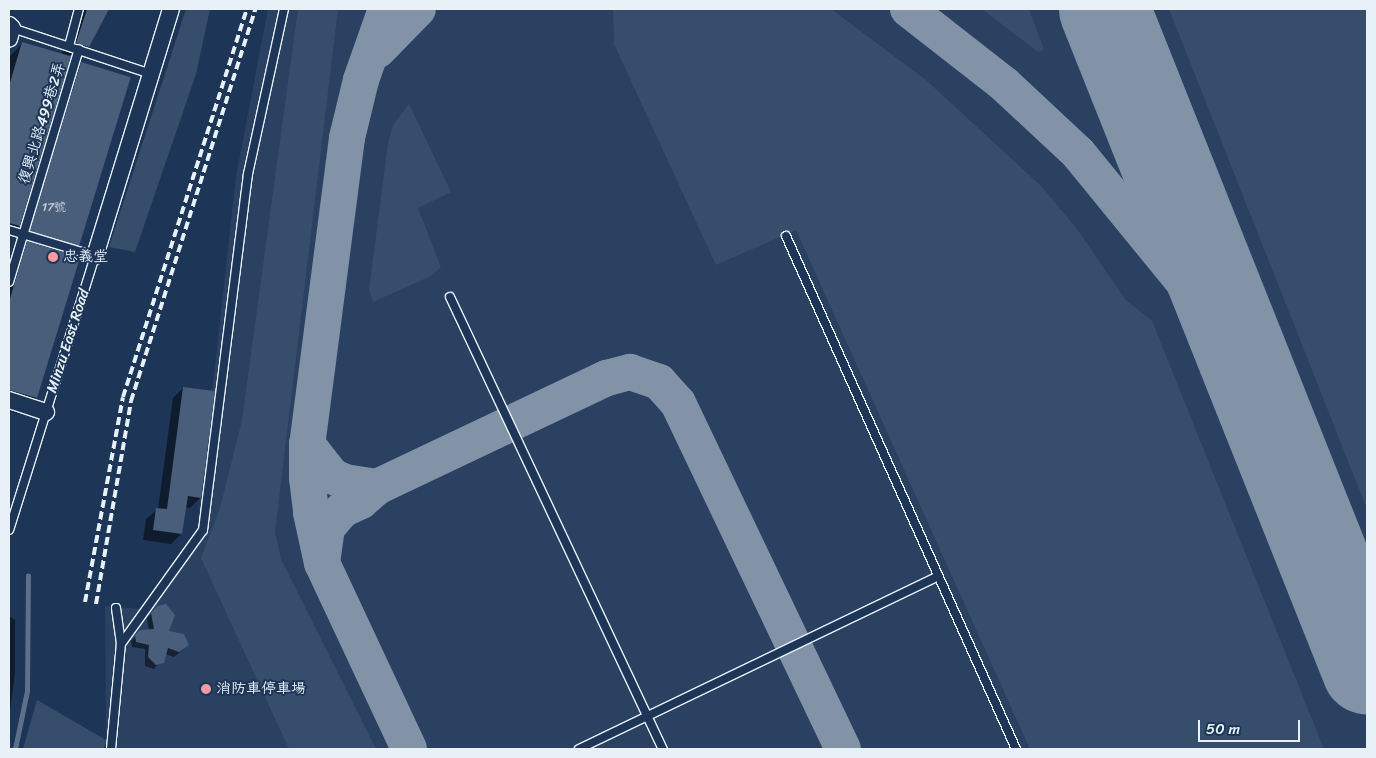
<!DOCTYPE html>
<html>
<head>
<meta charset="utf-8">
<style>
  body { margin:0 }
  #map { position:relative; width:1376px; height:758px; overflow:hidden; background:#1d3557; font-family:Sriracha,"LXGW WenKai TC",sans-serif }
  div>[style] { position:absolute }
  .built>* { inset:0; background:#2a4162 }
  .green>* { inset:0; background:#374d6c }
  .shadow>* { inset:0; background:#0007 }
  .stream>* { height:4.5px; margin:-2.25px; padding:0 2.25px; transform-origin:2.25px; border-radius:2.25px; background:#5d7089 }
  .taxiway>* { height:36px; margin:-18px; padding:0 18px; transform-origin:18px; border-radius:18px; background:#8293a8 }
  .runway>* { height:91px; margin:-45.5px; padding:0 45.5px; transform-origin:45.5px; border-radius:45.5px; background:#8293a8 }
  .building>* { inset:0; background:#495e7a; transform-origin:0 0 }
  .roads { filter:drop-shadow(1px 0 #e8f1f8) drop-shadow(-1px 0 #e8f1f8) drop-shadow(0 1px #e8f1f8) drop-shadow(0 -1px #e8f1f8) }
  .lane>* { height:8px; margin:-4px; padding:0 4px; transform-origin:4px; border-radius:4px; background:#1d3557 }
  .street>* { height:16px; margin:-8px; padding:0 8px; transform-origin:8px; border-radius:8px; background:#1d3557 }
  .rail>* { height:4px; margin-top:-2px; transform-origin:0; background:repeating-linear-gradient(90deg,#e8f1f8 0 8px,transparent 0 12px) }
  .dots>* { width:14px; height:14px; translate:-50% -50%; box-sizing:border-box; border:2px solid #1d3557; border-radius:50% }
  span { translate:-50% -50%; white-space:nowrap; text-align:center; line-height:1.15; -webkit-text-stroke:4px #1d3557; paint-order:stroke }
  .number-label { font-size:12px; color:#c0ccd8 }
  .number-label span { -webkit-text-stroke-width:0 }
  .street-label { font-size:15px; color:#e8f1f8 }
  .poi-label { font-size:15px; color:#e8f1f8 }
  .left { translate:0 -50%; text-align:left }
  .frame { position:absolute; inset:0; border:10px solid #e8f1f8; pointer-events:none }
  .scale { position:absolute; left:1198px; top:720px; width:102px; height:22px; box-sizing:border-box; border:2px solid #e8f1f8; border-top:0; padding-left:6px; font-size:15px; line-height:18px; white-space:nowrap; color:#e8f1f8; -webkit-text-stroke:4px #1d3557; paint-order:stroke }
</style>
</head>
<body>
<div id="map">
  <div class="built">
    <i style="clip-path:polygon(268px 9px,1367px 9px,1367px 749px,106px 749px,105px 606px,141px 609px,197px 529px,236px 176px)"></i>
  </div>
  <div class="green">
    <i style="clip-path:polygon(186px 9px,210px 9px,196px 74px,135px 252px,109px 247px)"></i>
    <i style="clip-path:polygon(298px 9px,338px 9px,275px 532px,281px 559px,376px 749px,289px 749px,201px 558px,220px 508px,242px 420px)"></i>
    <i style="clip-path:polygon(613px 9px,831px 9px,926px 80px,1042px 187px,1077px 229px,1125px 299px,1152px 321px,1324px 749px,1030px 749px,796px 230px,716px 265px,614px 44px)"></i>
    <i style="clip-path:polygon(982px 9px,1029px 9px,1044px 50px,1038px 52px)"></i>
    <i style="clip-path:polygon(1169px 9px,1367px 9px,1367px 509px)"></i>
    <i style="clip-path:polygon(409px 104px,451px 192px,418px 208px,441px 267px,431px 276px,373px 302px,369px 290px,388px 143px,393px 125px)"></i>
    <i style="clip-path:polygon(37px 700px,106px 740px,104px 749px,23px 749px)"></i>
  </div>
  <div class="shadow">
    <i style="clip-path:polygon(78px 9px,107px 9px,88px 47px,71px 63px,68px 62px,61px 83px,81px 64px,130px 78px,79px 245px,68px 255px,78px 261px,36px 398px,19px 414px,9px 411px,9px 262px,22px 248px,15px 246px,22px 222px,9px 235px,9px 57px,22px 44px,61px 55px)"></i>
    <i style="clip-path:polygon(183px 388px,200px 498px,190px 508px,185px 507px,181px 534px,171px 544px,143px 540px,146px 519px,158px 509px,173px 398px)"></i>
    <i style="clip-path:polygon(152px 612px,168px 631px,188px 645px,174px 657px,166px 654px,154px 669px,145px 666px,145px 649px,132px 647px,131px 641px,141px 631px,149px 630px,147px 619px)"></i>
    <i style="clip-path:polygon(9px 616px,15px 620px,15px 673px,9px 718px)"></i>
  </div>
  <div class="stream">
    <i style="left:15px;top:749px;width:59px;rotate:-78.3deg"></i>
    <i style="left:27px;top:691px;width:115px;rotate:-89.5deg"></i>
  </div>
  <div class="taxiway">
    <i style="left:386px;top:9px;width:75px;rotate:109.4deg"></i>
    <i style="left:361px;top:80px;width:60px;rotate:103.6deg"></i>
    <i style="left:347px;top:138px;width:309px;rotate:97.4deg"></i>
    <i style="left:307px;top:444px;width:34px;rotate:90deg"></i>
    <i style="left:307px;top:478px;width:35px;rotate:83deg"></i>
    <i style="left:311px;top:513px;width:51px;rotate:77.6deg"></i>
    <i style="left:322px;top:563px;width:205px;rotate:64.9deg"></i>
    <i style="left:908px;top:9px;width:122px;rotate:38deg"></i>
    <i style="left:1004px;top:84px;width:101px;rotate:43deg"></i>
    <i style="left:1078px;top:153px;width:169px;rotate:50.8deg"></i>
    <i style="left:1185px;top:284px;width:83px;rotate:58.8deg"></i>
    <i style="left:1228px;top:355px;width:127px;rotate:62.4deg"></i>
    <i style="left:1287px;top:468px;width:229px;rotate:69.6deg"></i>
    <i style="left:378px;top:50px;width:57px;rotate:-45.7deg"></i>
    <i style="left:307px;top:444px;width:41px;rotate:52deg"></i>
    <i style="left:332px;top:476px;width:14px;rotate:25deg"></i>
    <i style="left:345px;top:482px;width:32px;rotate:9deg"></i>
    <i style="left:322px;top:563px;width:35px;rotate:-82deg"></i>
    <i style="left:327px;top:528px;width:23px;rotate:-50deg"></i>
    <i style="left:342px;top:510px;width:21px;rotate:-25deg"></i>
    <i style="left:361px;top:501px;width:21px;rotate:-41deg"></i>
    <i style="left:377px;top:487px;width:255px;rotate:-25.4deg"></i>
    <i style="left:607px;top:378px;width:24px;rotate:-15deg"></i>
    <i style="left:630px;top:372px;width:31px;rotate:19deg"></i>
    <i style="left:659px;top:382px;width:28px;rotate:48deg"></i>
    <i style="left:678px;top:403px;width:383px;rotate:64.5deg"></i>
  </div>
  <div class="runway">
    <i style="left:1104px;top:9px;width:710px;rotate:68.27deg"></i>
  </div>
  <div class="building">
    <i style="clip-path:polygon(87px 9px,109px 9px,89px 47px,76px 43px)"></i>
    <i style="clip-path:polygon(22px 42px,70px 56px,72px 54px,20px 226px,9px 223px,9px 86px)"></i>
    <i style="left:81px;top:62px;width:52px;height:177px;rotate:17deg"></i>
    <i style="clip-path:polygon(27px 241px,76px 256px,79px 261px,37px 398px,9px 390px,9px 302px)"></i>
    <i style="clip-path:polygon(183px 387px,215px 391px,201px 498px,188px 496px,182px 534px,153px 530px,156px 508px,167px 509px)"></i>
    <i style="clip-path:polygon(166px 604px,175px 615px,169px 631px,184px 634px,189px 645px,179px 652px,168px 648px,164px 663px,156px 665px,148px 657px,149px 645px,136px 642px,135px 635px,140px 630px,154px 629px,151px 613px,157px 606px)"></i>
  </div>
  <div class="roads">
    <div class="lane">
      <i style="left:12px;top:28px;width:146px;rotate:18.3deg"></i>
      <i style="left:69px;top:46px;width:38px;rotate:-75deg"></i>
      <i style="left:9px;top:230px;width:90px;rotate:16.8deg"></i>
      <i style="left:95px;top:256px;width:287px;rotate:107.4deg"></i>
      <i style="left:786px;top:236px;width:562px;rotate:65.85deg"></i>
      <i style="left:9px;top:282px;width:243px;rotate:-73.3deg"></i>
      <i style="left:450px;top:297px;width:500px;rotate:64.8deg"></i>
      <i style="left:116px;top:608px;width:36px;rotate:82deg"></i>
      <i style="left:111px;top:749px;width:105px;rotate:-84.6deg"></i>
      <i style="left:121px;top:644px;width:140px;rotate:-54.3deg"></i>
      <i style="left:203px;top:530px;width:359px;rotate:-82.8deg"></i>
      <i style="left:248px;top:174px;width:169px;rotate:-77.7deg"></i>
      <i style="left:579px;top:749px;width:396px;rotate:-25.7deg"></i>
    </div>
    <div class="street">
      <i style="left:9px;top:25px;width:4px;rotate:45deg"></i>
      <i style="left:12px;top:28px;width:11px;rotate:105deg"></i>
      <i style="left:95px;top:256px;width:258px;rotate:-72.9deg"></i>
      <i style="left:9px;top:400px;width:39px;rotate:18deg"></i>
    </div>
  </div>
  <div class="rail">
    <i style="left:85px;top:602px;width:208px;rotate:-79.5deg"></i>
    <i style="left:123px;top:397px;width:407px;rotate:-72.3deg"></i>
    <i style="left:96px;top:604px;width:206px;rotate:-80.2deg"></i>
    <i style="left:131px;top:401px;width:411px;rotate:-72.4deg"></i>
  </div>
  <div class="dots">
    <i style="left:53px;top:257px;background:#ff9aa2"></i>
    <i style="left:206px;top:689px;background:#ff9aa2"></i>
  </div>
  <div class="number-label">
    <span style="left:54px;top:208px">17號</span>
  </div>
  <div class="street-label">
    <span style="left:42px;top:123px;rotate:-73deg">復興北路499巷2弄</span>
    <span style="left:68px;top:341px;rotate:-72deg">Minzu East Road</span>
  </div>
  <div class="poi-label">
    <span class="left" style="left:63px;top:257px">忠義堂</span>
    <span class="left" style="left:216px;top:689px">消防車停車場</span>
  </div>
  <div class="frame"></div>
  <div class="scale">50 m</div>
</div>
</body>
</html>
